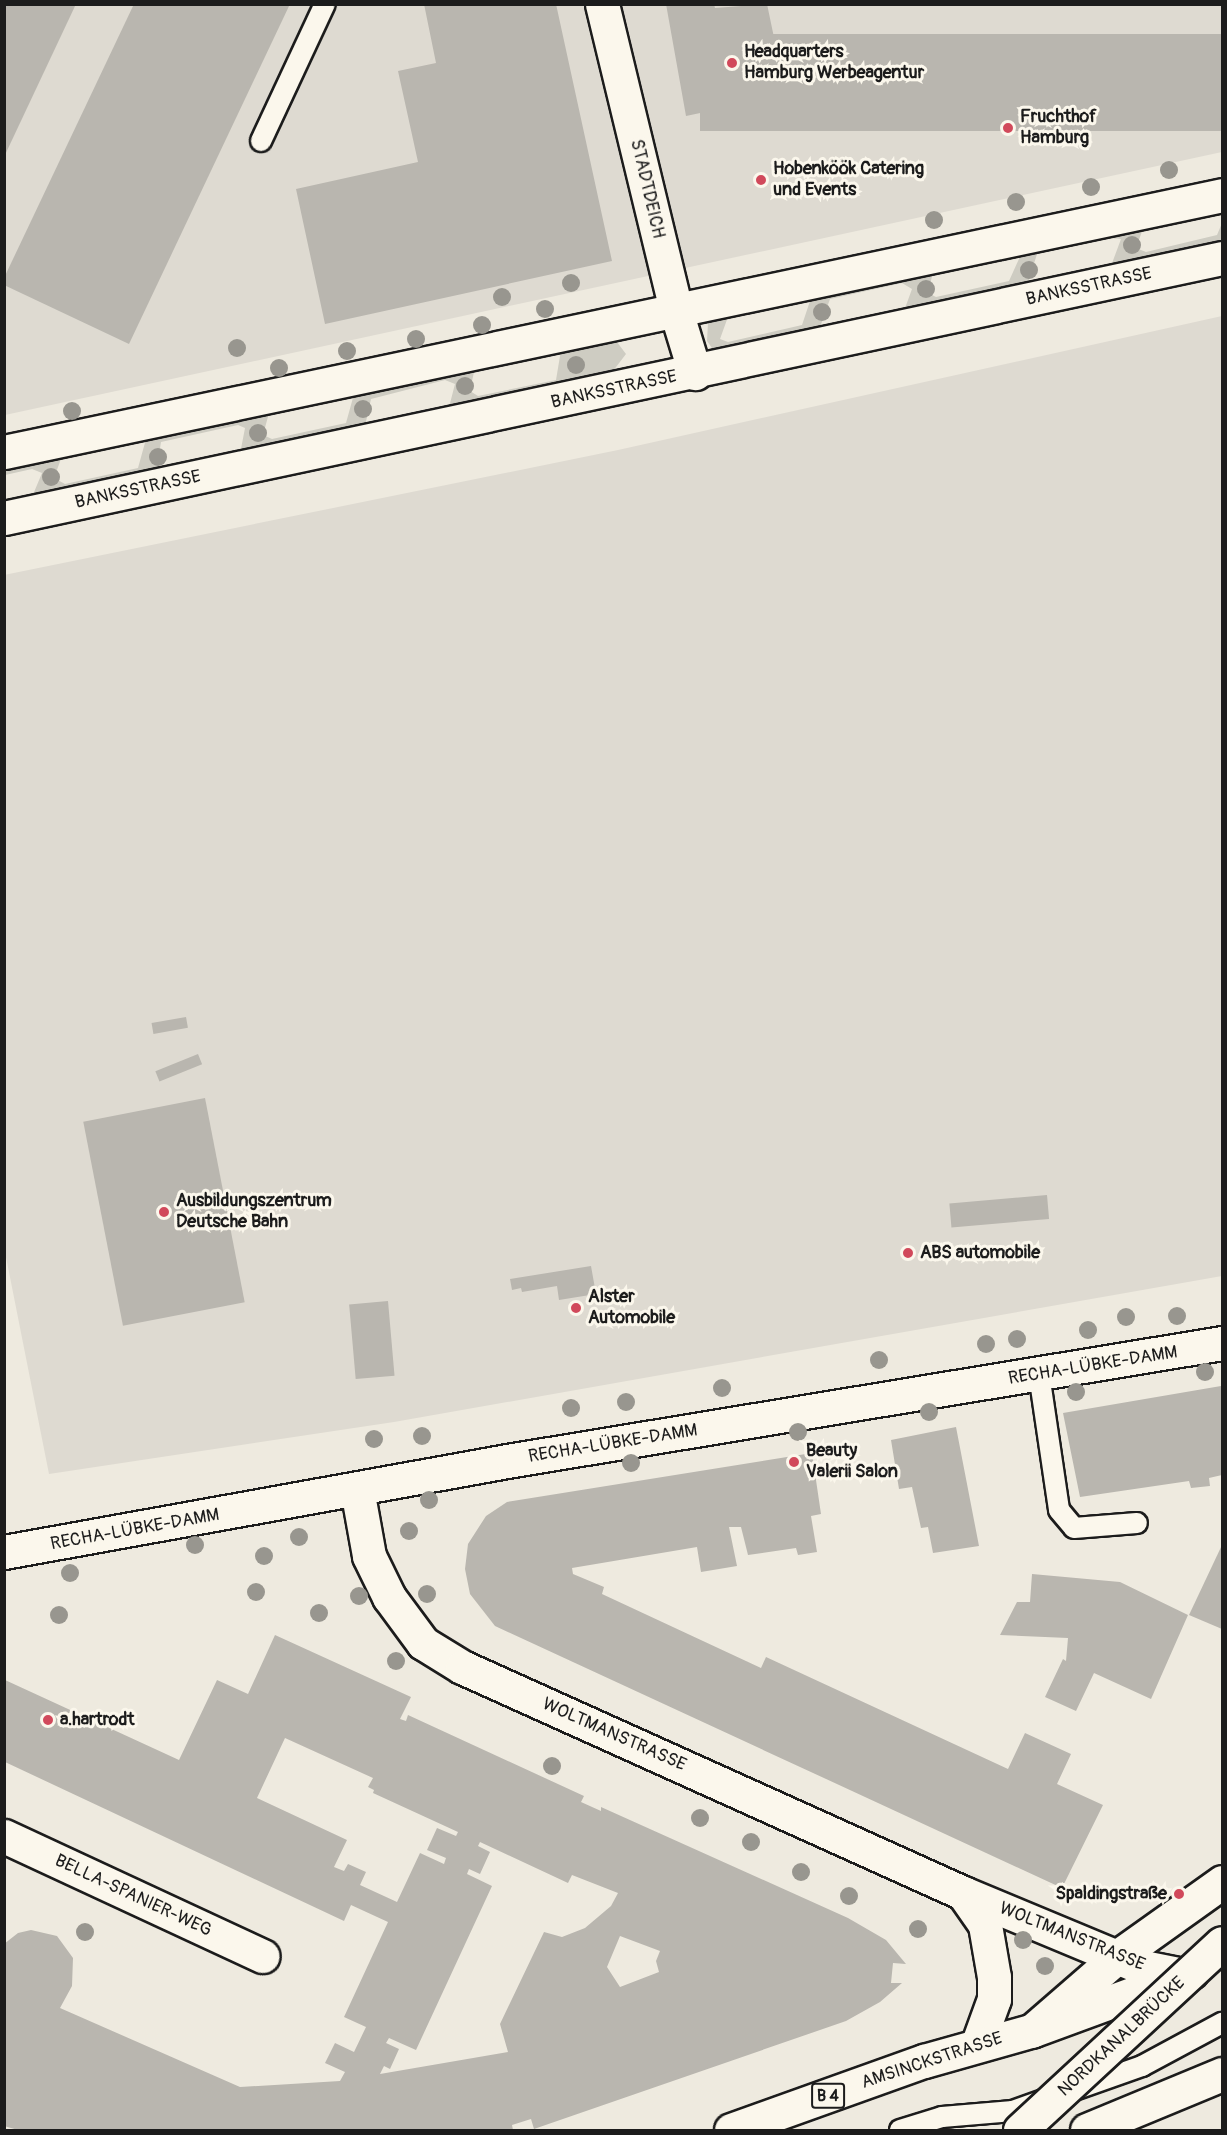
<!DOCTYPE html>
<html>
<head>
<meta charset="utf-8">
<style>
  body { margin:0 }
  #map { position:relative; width:1227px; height:2135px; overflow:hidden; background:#eeeadf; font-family:Pangolin,sans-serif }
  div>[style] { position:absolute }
  .built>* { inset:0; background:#dedad1 }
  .green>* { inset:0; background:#ceccc2 }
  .building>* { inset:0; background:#b9b6af; transform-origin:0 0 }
  .roads { filter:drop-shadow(2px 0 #1c1c1c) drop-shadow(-2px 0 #1c1c1c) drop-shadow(0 2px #1c1c1c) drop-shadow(0 -2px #1c1c1c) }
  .service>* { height:20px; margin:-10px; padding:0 10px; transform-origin:10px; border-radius:10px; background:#fbf7ec }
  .minor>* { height:33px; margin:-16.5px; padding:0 16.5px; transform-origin:16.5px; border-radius:16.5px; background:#fbf7ec }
  .secondary>* { height:33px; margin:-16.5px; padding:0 16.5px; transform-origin:16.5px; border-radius:16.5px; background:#fbf7ec }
  .primary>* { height:33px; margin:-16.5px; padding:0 16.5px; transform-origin:16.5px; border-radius:16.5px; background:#fbf7ec }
  .bridges { filter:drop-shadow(2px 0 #1c1c1c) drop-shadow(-2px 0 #1c1c1c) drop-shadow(0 2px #1c1c1c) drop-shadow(0 -2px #1c1c1c) }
  .primary-bridge>* { height:33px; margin:-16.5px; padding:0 16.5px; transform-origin:16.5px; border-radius:16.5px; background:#fbf7ec }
  .trees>* { width:18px; height:18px; margin:-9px; border-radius:50%; background:#98968f }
  .dots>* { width:16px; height:16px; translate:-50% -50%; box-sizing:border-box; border:3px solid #fbf7ec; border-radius:50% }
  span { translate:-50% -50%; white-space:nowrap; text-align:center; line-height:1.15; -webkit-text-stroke:6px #fbf7ec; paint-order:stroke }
  .shield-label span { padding:2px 4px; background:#fbf7ec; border:2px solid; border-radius:4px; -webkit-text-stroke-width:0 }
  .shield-label { font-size:16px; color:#1c1c1c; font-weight:700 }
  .poi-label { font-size:18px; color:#1c1c1c; font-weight:700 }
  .left { translate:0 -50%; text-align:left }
  .right { translate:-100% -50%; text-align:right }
  .street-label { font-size:18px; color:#1c1c1c }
  .frame { position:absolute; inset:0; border:6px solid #1c1c1c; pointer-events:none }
</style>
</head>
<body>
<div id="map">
  <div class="built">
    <i style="clip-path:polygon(4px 5px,1222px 5px,1222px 152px,5px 415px)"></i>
    <i style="clip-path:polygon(1222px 316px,1222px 1276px,394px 1422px,49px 1474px,5px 1252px,4px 575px,618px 450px)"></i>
  </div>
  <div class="green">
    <i style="clip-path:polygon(1222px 223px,1222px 241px,1111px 266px,1121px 239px,1111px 238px,1037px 254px,1027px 286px,904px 311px,912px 289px,902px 283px,830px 299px,819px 330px,721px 350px,712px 348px,707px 341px,708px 323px,715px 316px,729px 314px,720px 339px,728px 342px,802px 325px,812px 295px,934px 268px,928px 293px,936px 297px,1009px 281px,1023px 250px,1144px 226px,1136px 248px,1146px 252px,1217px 235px)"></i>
    <i style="clip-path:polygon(607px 340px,617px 342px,626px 354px,613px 371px,448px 411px,455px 384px,445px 380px,371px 399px,365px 426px,240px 454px,245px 428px,238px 425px,161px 442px,157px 468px,32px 497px,42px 473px,32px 469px,5px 475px,5px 467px,62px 456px,54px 478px,65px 484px,138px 468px,146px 439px,269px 413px,263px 435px,272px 439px,346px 423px,354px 394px,475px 367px,470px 391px,478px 396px,556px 380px,561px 350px)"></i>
  </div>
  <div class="building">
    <i style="clip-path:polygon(4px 4px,76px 4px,4px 157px)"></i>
    <i style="clip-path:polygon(134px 4px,290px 4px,129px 344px,4px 285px,4px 278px)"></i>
    <i style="clip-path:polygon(424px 4px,556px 4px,612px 261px,325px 324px,296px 189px,418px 162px,398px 71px,436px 63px)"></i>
    <i style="clip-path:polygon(666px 4px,714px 4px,715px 8px,767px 4px,786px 95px,686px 116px)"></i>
    <i style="left:1222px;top:34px;width:97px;height:522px;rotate:90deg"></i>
    <i style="left:186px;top:1017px;width:11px;height:35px;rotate:80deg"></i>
    <i style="left:198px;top:1054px;width:11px;height:46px;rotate:68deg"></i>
    <i style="left:205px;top:1098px;width:208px;height:124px;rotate:79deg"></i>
    <i style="left:1047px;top:1195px;width:24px;height:98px;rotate:85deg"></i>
    <i style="clip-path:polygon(591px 1266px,596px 1294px,559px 1300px,557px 1286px,522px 1292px,521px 1288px,512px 1290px,510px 1279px)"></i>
    <i style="left:388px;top:1301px;width:75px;height:39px;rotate:85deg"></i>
    <i style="clip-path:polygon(1221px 1386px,1222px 1475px,1209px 1478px,1210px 1486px,1191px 1488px,1189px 1481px,1080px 1497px,1063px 1413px)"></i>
    <i style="clip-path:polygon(956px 1427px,979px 1546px,933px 1553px,928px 1527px,921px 1528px,912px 1487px,899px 1489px,891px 1440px)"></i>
    <i style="clip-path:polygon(812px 1453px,821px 1514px,811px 1516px,817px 1552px,798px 1555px,796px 1548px,748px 1555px,741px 1527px,729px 1527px,737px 1566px,701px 1572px,697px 1547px,572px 1568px,573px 1574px,604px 1587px,602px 1594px,761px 1668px,766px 1657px,1008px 1769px,1025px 1733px,1071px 1754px,1057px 1784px,1103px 1805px,1062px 1888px,495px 1626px,470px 1594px,465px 1569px,468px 1544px,486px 1516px,507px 1502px)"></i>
    <i style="clip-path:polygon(1222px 1545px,1222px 1629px,1189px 1615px)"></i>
    <i style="clip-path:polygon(1032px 1574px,1120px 1582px,1188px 1615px,1151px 1699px,1094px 1673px,1076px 1711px,1045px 1697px,1063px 1659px,1066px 1661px,1068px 1638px,1000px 1635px,1017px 1602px,1030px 1602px)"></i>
    <i style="clip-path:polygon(evenodd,275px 1635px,411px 1697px,400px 1719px,406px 1721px,408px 1715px,584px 1796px,581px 1802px,601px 1811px,601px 1807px,848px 1918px,886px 1940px,906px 1964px,893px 1963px,891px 1983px,902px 1983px,880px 2002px,846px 2021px,534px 2129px,531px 2119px,512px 2125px,513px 2130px,18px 2130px,4px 2126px,4px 1944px,18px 1933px,31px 1930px,57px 1936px,73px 1958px,72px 1986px,60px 2008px,240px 2087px,340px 2081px,345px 2072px,325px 2063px,335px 2043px,354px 2052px,366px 2027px,344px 2017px,388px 1922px,351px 1905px,344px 1921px,5px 1762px,5px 1680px,179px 1760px,217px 1680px,248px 1694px,275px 1635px,285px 1738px,373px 1778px,368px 1787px,374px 1790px,373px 1793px,458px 1832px,456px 1836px,437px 1828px,427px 1850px,446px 1858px,444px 1864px,420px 1853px,397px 1902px,360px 1885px,366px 1872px,348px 1864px,344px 1871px,334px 1867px,347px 1840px,257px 1798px,285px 1738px,275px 1635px,480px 1842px,568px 1883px,572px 1875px,618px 1893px,611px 1906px,585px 1928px,562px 1937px,544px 1932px,500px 2024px,508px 2052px,380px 2074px,384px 2066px,390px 2069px,399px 2049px,386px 2043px,389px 2038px,416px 2050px,492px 1886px,467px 1874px,469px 1869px,480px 1874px,490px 1852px,478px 1846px,480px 1842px,275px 1635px,620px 1936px,660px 1951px,656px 1961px,659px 1972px,620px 1987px,607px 1967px,620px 1936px)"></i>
  </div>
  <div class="roads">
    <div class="service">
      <i style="left:261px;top:141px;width:151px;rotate:-65deg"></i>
      <i style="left:1039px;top:1374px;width:137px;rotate:81.6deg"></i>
      <i style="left:1059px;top:1510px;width:23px;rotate:50deg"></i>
      <i style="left:1074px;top:1528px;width:63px;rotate:-4.5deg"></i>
      <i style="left:1071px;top:2091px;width:75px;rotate:-19.4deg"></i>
      <i style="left:1142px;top:2066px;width:91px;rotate:-28.3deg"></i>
      <i style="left:900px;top:2130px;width:44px;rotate:-17.2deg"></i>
      <i style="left:942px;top:2117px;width:71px;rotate:-4.8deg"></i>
      <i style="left:1013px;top:2111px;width:32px;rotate:-20deg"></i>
    </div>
    <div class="minor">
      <i style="left:602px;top:4px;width:316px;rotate:76.4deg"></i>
      <i style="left:676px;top:311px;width:65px;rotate:73deg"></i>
      <i style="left:4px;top:452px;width:1245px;rotate:-11.91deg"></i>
      <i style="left:4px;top:518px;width:1245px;rotate:-12.05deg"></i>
      <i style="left:357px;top:1489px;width:68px;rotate:79.8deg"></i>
      <i style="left:369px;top:1556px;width:46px;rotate:64deg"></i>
      <i style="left:389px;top:1597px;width:57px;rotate:53.5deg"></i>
      <i style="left:423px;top:1643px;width:46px;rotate:31.6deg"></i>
      <i style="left:462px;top:1667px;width:550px;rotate:24.28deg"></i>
      <i style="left:963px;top:1893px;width:190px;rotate:22.6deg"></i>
      <i style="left:1138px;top:1966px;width:46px;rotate:11.3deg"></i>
      <i style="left:4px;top:1836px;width:285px;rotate:24.9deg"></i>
      <i style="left:963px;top:1893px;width:39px;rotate:55deg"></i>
      <i style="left:985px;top:1925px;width:53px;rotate:80.2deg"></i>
      <i style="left:994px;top:1977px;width:22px;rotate:90deg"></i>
      <i style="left:994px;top:1999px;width:47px;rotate:110deg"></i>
      <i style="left:1033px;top:2030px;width:111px;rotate:-41deg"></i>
      <i style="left:1117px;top:1957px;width:129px;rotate:-35.5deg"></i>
    </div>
    <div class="secondary">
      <i style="left:4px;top:1552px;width:517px;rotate:-10.25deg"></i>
      <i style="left:513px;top:1460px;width:719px;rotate:-9.37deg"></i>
    </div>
    <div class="primary">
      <i style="left:731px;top:2130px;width:205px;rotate:-19.7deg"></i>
      <i style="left:924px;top:2061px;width:111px;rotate:-15.7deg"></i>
      <i style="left:1031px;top:2031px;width:171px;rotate:-20.2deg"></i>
      <i style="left:1087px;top:2130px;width:146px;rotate:-22.5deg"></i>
    </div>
  </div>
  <div class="bridges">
    <div class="primary-bridge">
      <i style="left:1020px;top:2130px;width:275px;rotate:-42.8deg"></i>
    </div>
  </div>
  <div class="trees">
    <i style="left:1169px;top:170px"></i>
    <i style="left:1091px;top:187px"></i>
    <i style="left:1016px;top:202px"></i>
    <i style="left:934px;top:220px"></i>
    <i style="left:1132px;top:245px"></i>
    <i style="left:1029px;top:270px"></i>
    <i style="left:571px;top:283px"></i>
    <i style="left:926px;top:289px"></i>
    <i style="left:502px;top:297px"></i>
    <i style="left:545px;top:309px"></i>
    <i style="left:822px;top:312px"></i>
    <i style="left:482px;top:325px"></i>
    <i style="left:416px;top:339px"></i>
    <i style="left:237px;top:348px"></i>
    <i style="left:347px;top:351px"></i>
    <i style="left:576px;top:365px"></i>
    <i style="left:279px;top:368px"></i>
    <i style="left:465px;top:386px"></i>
    <i style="left:363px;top:409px"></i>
    <i style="left:72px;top:411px"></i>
    <i style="left:258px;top:433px"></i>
    <i style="left:158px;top:457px"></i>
    <i style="left:51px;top:477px"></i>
    <i style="left:1177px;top:1316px"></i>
    <i style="left:1126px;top:1317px"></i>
    <i style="left:1088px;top:1330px"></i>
    <i style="left:1017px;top:1339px"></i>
    <i style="left:986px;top:1344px"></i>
    <i style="left:879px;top:1360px"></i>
    <i style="left:1205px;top:1372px"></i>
    <i style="left:722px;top:1388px"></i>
    <i style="left:1076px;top:1392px"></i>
    <i style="left:626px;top:1402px"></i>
    <i style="left:571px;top:1408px"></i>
    <i style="left:929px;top:1412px"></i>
    <i style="left:798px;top:1432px"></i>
    <i style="left:422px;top:1436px"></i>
    <i style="left:374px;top:1439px"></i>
    <i style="left:631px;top:1463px"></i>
    <i style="left:429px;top:1500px"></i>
    <i style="left:409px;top:1531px"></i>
    <i style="left:299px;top:1537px"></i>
    <i style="left:195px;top:1545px"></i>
    <i style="left:264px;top:1556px"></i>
    <i style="left:70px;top:1573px"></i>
    <i style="left:256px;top:1592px"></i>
    <i style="left:427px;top:1594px"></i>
    <i style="left:359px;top:1596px"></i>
    <i style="left:319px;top:1613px"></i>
    <i style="left:59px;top:1615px"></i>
    <i style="left:396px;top:1661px"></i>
    <i style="left:552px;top:1766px"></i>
    <i style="left:700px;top:1818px"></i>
    <i style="left:751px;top:1842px"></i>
    <i style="left:801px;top:1872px"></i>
    <i style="left:849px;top:1896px"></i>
    <i style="left:918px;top:1929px"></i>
    <i style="left:85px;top:1932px"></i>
    <i style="left:1023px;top:1940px"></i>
    <i style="left:1045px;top:1966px"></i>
  </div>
  <div class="dots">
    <i style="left:732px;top:63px;background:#d1495b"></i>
    <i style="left:1008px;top:128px;background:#d1495b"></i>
    <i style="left:761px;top:180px;background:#d1495b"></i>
    <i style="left:164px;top:1212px;background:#d1495b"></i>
    <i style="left:908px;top:1253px;background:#d1495b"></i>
    <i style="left:576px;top:1308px;background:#d1495b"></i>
    <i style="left:794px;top:1462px;background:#d1495b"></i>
    <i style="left:48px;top:1720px;background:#d1495b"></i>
    <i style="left:1179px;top:1894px;background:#d1495b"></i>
  </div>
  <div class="shield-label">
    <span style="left:828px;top:2096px">B 4</span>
  </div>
  <div class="poi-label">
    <span class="left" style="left:744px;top:63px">Headquarters<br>Hamburg Werbeagentur</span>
    <span class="left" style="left:1020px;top:128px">Fruchthof<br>Hamburg</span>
    <span class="left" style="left:773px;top:180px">Hobenköök Catering<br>und Events</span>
    <span class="left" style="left:176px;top:1212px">Ausbildungszentrum<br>Deutsche Bahn</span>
    <span class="left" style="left:920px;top:1253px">ABS automobile</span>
    <span class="left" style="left:588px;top:1308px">Alster<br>Automobile</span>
    <span class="left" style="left:806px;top:1462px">Beauty<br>Valerii Salon</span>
    <span class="left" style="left:60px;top:1720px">a.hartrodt</span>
    <span class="right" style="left:1167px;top:1894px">Spaldingstraße</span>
  </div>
  <div class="street-label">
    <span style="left:647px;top:189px;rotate:77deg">STADTDEICH</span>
    <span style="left:1089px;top:287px;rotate:-12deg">BANKSSTRASSE</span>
    <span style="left:614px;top:390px;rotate:-12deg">BANKSSTRASSE</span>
    <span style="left:138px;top:490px;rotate:-12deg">BANKSSTRASSE</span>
    <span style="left:1093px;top:1366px;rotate:-9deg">RECHA-LÜBKE-DAMM</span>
    <span style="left:613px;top:1444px;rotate:-9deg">RECHA-LÜBKE-DAMM</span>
    <span style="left:135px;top:1530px;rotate:-10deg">RECHA-LÜBKE-DAMM</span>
    <span style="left:614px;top:1735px;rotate:24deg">WOLTMANSTRASSE</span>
    <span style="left:133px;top:1896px;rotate:25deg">BELLA-SPANIER-WEG</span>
    <span style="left:1072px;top:1937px;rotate:22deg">WOLTMANSTRASSE</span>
    <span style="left:1122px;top:2037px;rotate:-43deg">NORDKANALBRÜCKE</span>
    <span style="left:932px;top:2061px;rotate:-18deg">AMSINCKSTRASSE</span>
  </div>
  <div class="frame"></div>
</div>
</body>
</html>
